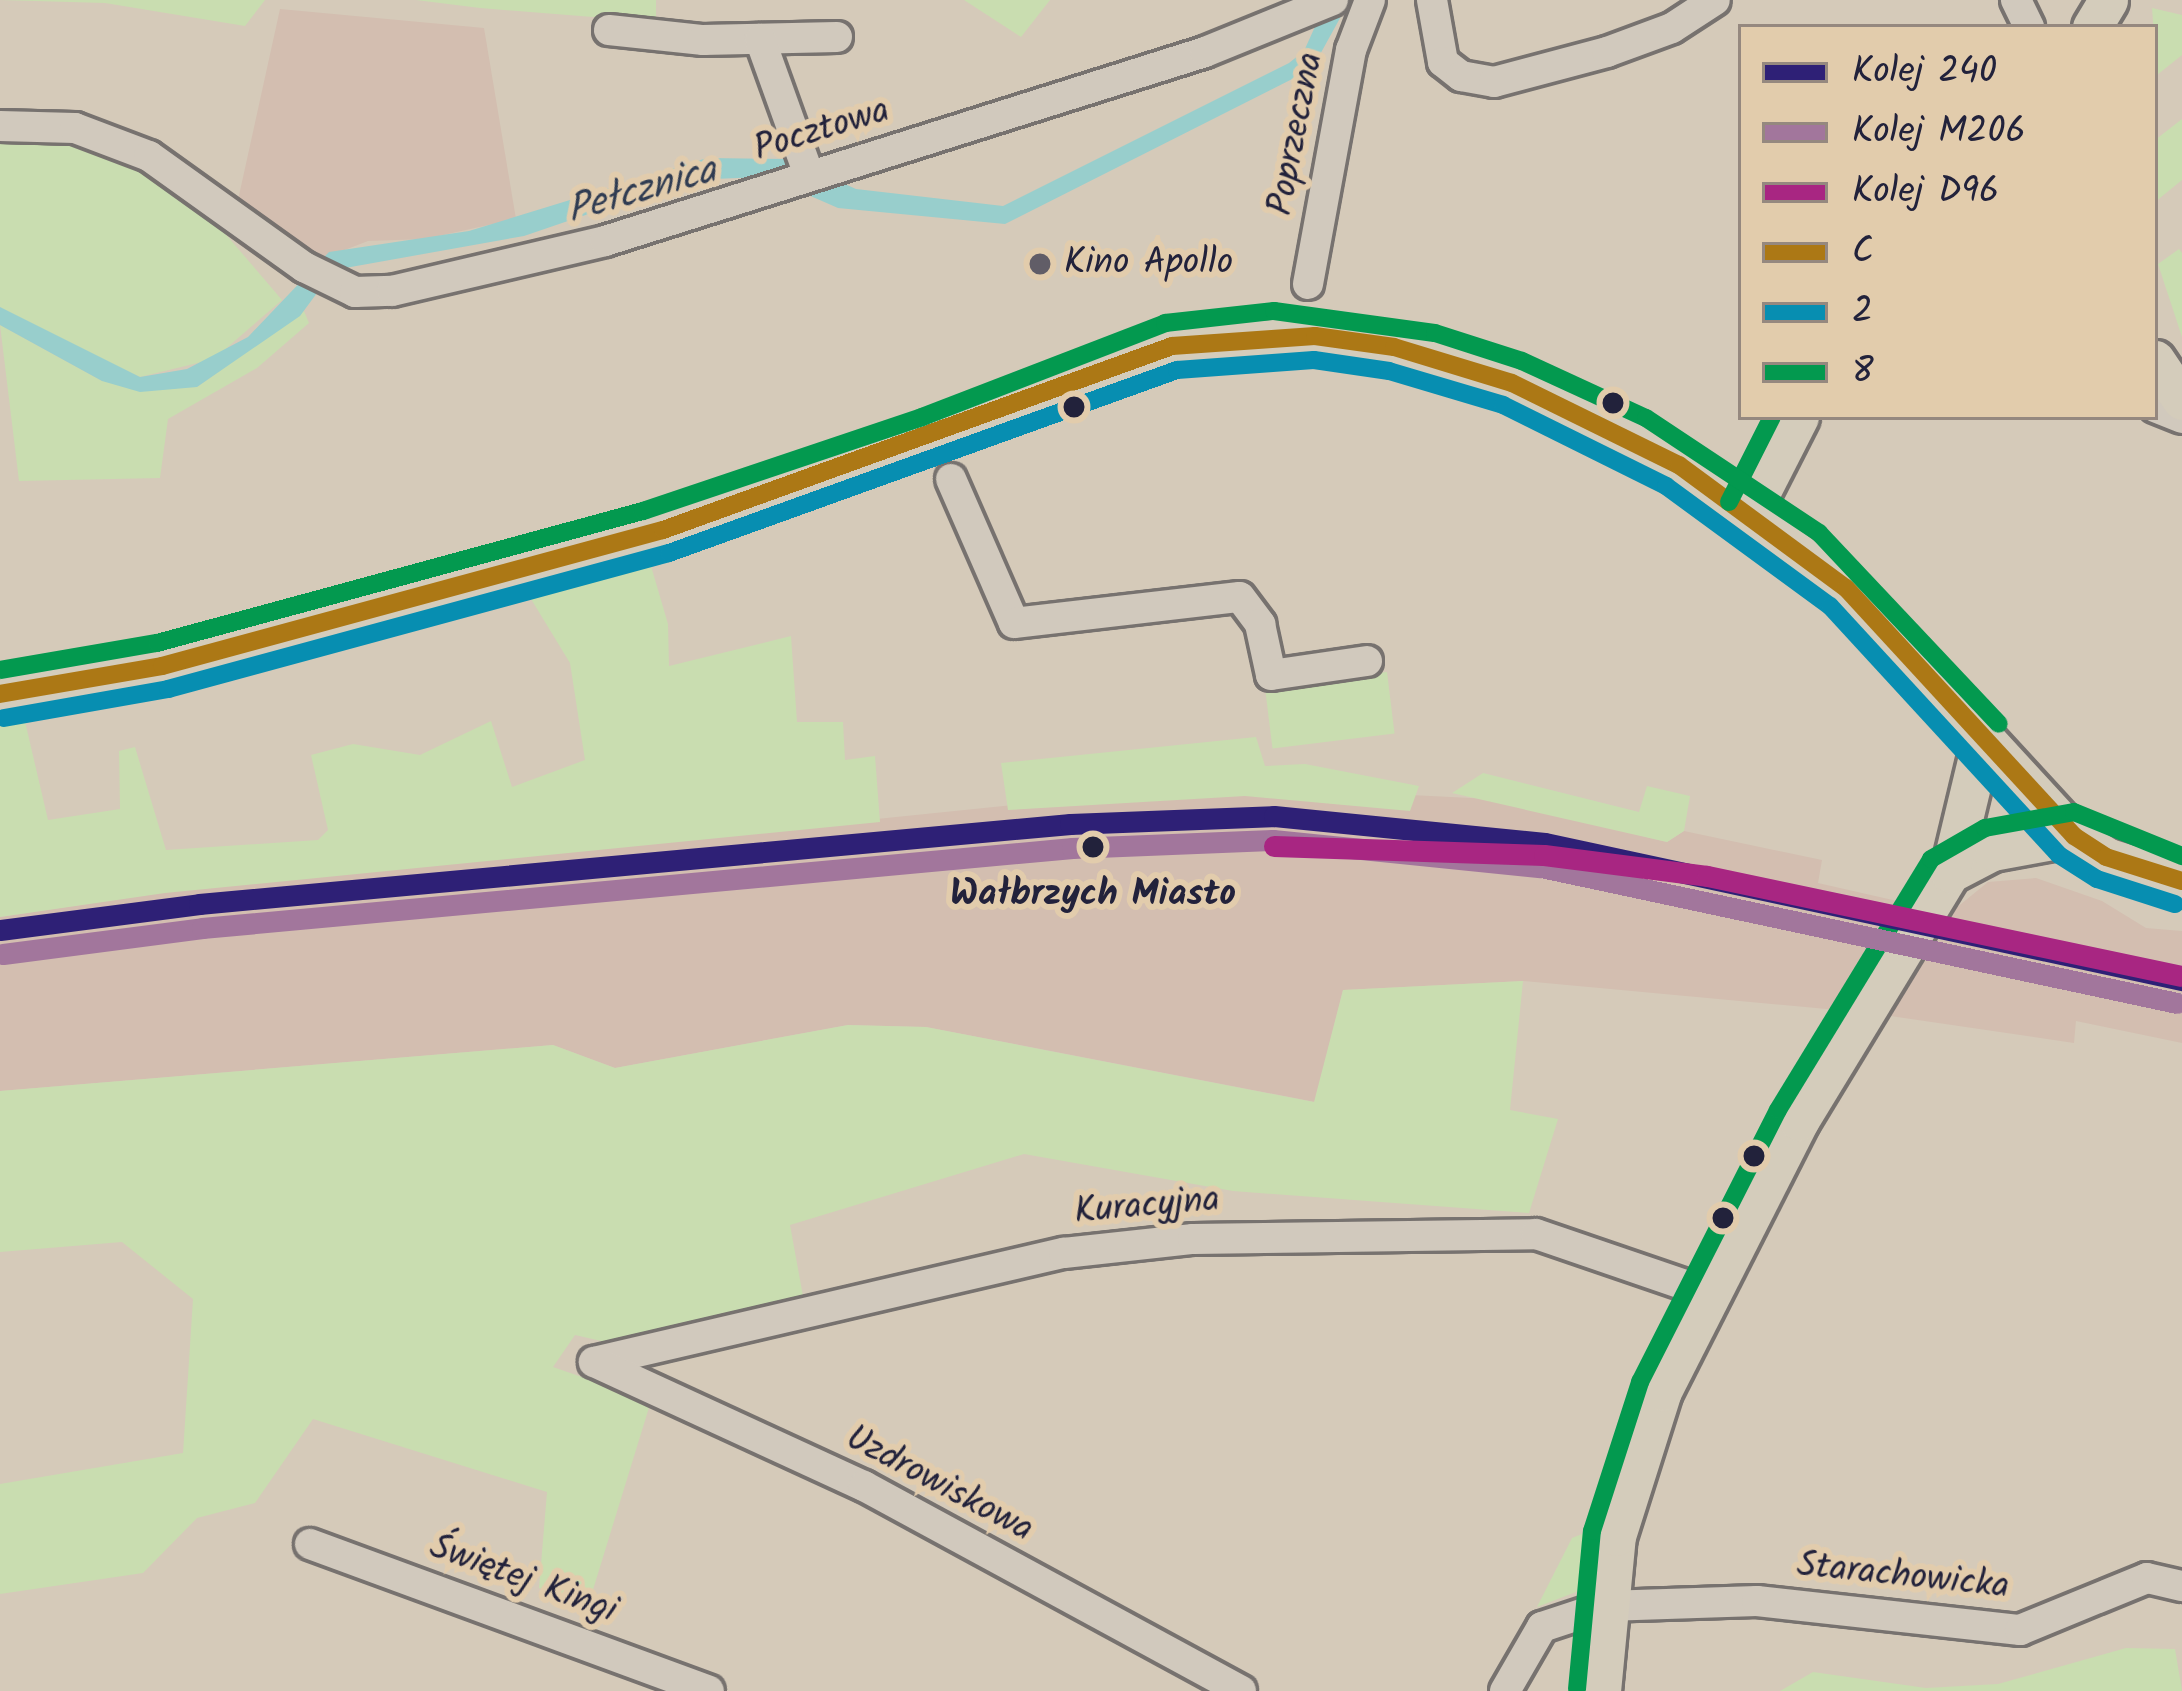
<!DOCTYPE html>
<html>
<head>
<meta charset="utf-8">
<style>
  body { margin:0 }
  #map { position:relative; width:2182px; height:1691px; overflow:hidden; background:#d5cab9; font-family:Kalam,sans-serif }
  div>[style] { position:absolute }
  .built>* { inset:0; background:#d3beb0 }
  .green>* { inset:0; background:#c9ddb0; transform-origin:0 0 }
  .water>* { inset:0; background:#98cecc }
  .roads { filter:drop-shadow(3px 0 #77726f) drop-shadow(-3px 0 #77726f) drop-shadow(0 3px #77726f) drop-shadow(0 -3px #77726f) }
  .minor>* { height:30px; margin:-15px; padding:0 15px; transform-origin:15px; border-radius:15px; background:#d1c9bd }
  .major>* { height:39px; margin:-19.5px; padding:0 19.5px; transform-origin:19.5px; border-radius:19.5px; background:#d4ccbb }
  .bus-1>* { height:18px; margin:-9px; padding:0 9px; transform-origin:9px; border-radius:9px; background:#ac7815 }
  .bus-2>* { height:18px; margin:-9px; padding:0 9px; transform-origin:9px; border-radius:9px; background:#078eb1 }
  .bus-3>* { height:18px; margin:-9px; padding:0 9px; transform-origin:9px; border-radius:9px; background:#03994f }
  .rail-1>* { height:21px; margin:-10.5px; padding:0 10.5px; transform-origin:10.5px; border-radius:10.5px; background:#2e2076 }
  .rail-2>* { height:21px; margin:-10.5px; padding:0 10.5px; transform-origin:10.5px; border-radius:10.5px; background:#a2769c }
  .rail-3>* { height:21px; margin:-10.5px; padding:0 10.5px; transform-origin:10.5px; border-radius:10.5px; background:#a82682 }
  .dots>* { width:33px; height:33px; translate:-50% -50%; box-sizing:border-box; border:6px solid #e2ccac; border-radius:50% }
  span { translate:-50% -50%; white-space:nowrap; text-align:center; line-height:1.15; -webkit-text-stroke:12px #e2ccac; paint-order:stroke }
  .street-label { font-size:36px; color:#22223b }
  .poi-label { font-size:36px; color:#22223b }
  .left { translate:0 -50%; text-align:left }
  .stop-label { font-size:36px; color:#22223b; font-weight:700 }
  .water-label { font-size:39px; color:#303c52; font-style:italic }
  .legend { position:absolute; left:1738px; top:24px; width:420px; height:396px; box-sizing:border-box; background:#e2ccac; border:3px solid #95887f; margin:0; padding:15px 21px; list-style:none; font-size:36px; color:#22223b }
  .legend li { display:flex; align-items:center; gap:24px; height:60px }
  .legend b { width:60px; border:3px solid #95887f }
</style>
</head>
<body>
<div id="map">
  <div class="built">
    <i style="clip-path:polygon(280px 9px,484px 28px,516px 219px,425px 239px,368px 241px,316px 261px,238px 200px)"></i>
    <i style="clip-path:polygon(1209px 785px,1491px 799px,1667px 842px,1684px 831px,1822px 860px,1818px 883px,1950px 913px,1988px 882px,2036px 878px,2102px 901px,2146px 928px,2182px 931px,2182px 1043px,2076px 1021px,2074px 1043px,1870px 1013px,1523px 981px,1343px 990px,1315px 1102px,926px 1027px,848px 1025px,615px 1068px,553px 1045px,0 1091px,0 917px,166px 892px)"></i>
  </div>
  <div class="green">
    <i style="clip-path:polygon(0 0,265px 0,245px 26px,105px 3px)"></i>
    <i style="clip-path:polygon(416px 0,656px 0,656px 22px,480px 8px)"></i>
    <i style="clip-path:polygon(964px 0,1050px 0,1021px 37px)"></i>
    <i style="clip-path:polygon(2152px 8px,2182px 15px,2182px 55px,2157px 75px)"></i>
    <i style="clip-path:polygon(2182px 119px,2182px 180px,2155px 202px,2155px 140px)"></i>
    <i style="clip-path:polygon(0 134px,75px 137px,145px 164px,199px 203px,282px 300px,214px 359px,140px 377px,38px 331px,0 307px)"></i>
    <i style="clip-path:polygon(2179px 249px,2182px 253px,2182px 337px,2158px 264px)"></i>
    <i style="clip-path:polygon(304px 311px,309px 323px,257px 368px,168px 419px,160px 478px,19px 481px,0 325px,102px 381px,197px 387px)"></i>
    <i style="clip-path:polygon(651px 566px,668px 624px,669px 666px,791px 636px,797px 722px,843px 722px,845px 760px,875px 756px,880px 822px,165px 893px,0 917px,0 720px,24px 717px,48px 820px,120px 809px,119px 751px,135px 747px,166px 850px,318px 840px,328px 830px,311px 755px,353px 744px,420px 755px,491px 721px,512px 787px,585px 760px,570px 663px,531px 599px)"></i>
    <i style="left:1387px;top:672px;width:62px;height:123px;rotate:83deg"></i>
    <i style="clip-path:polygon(1256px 737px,1265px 766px,1305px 764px,1419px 786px,1410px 811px,1245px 796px,1008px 810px,1001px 763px)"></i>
    <i style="clip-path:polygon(1483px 773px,1639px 812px,1647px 786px,1690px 796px,1684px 831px,1667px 842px,1452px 793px)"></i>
    <i style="clip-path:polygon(1523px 981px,1510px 1110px,1558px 1119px,1529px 1213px,1233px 1191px,1024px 1154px,790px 1225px,803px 1296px,632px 1348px,575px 1335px,553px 1367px,651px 1401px,588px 1606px,539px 1588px,547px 1492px,313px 1419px,255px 1503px,197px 1518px,143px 1573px,0 1594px,0 1484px,183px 1453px,193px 1299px,122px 1242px,0 1252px,0 1091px,553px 1045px,615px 1068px,848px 1025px,926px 1027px,1314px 1102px,1343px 990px)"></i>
    <i style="clip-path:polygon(1587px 1532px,1602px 1536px,1594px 1574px,1576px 1592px,1537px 1607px,1572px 1538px)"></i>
    <i style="clip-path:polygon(2126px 1648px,2175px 1649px,2182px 1691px,1780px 1691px,1813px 1672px,1926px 1688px,1998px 1684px)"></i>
  </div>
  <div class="water">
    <i style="clip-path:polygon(1327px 0,1350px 0,1312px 69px,1005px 224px,838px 208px,767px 177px,688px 180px,524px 236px,334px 270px,300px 316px,197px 387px,140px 392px,102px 381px,0 325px,0 307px,140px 377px,187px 369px,248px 337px,329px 252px,469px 231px,707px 158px,789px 159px,856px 189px,1003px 206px,1289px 63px,1304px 51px)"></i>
  </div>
  <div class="roads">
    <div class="minor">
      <i style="left:1432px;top:0;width:63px;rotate:79.9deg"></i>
      <i style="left:1443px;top:62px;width:23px;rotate:38deg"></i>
      <i style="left:1461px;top:76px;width:34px;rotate:10deg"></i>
      <i style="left:1494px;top:82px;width:117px;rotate:-14.9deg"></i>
      <i style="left:1607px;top:52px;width:69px;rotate:-20.3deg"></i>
      <i style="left:1672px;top:28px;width:51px;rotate:-33.1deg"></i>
      <i style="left:2016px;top:0;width:30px;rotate:64deg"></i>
      <i style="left:609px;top:30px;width:95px;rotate:6.1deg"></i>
      <i style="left:703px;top:40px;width:134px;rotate:-1.3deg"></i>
      <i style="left:760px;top:39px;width:145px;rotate:70.2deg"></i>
      <i style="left:0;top:126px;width:75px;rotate:1.5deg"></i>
      <i style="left:75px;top:128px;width:79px;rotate:20.7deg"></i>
      <i style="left:149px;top:156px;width:191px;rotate:35.6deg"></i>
      <i style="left:304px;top:267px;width:57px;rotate:26.1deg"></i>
      <i style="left:355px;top:292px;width:37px;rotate:-2deg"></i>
      <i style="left:392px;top:291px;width:219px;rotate:-13.2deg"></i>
      <i style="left:605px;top:241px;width:629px;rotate:-17.48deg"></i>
      <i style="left:1205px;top:52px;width:138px;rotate:-22.1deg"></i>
      <i style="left:1308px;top:284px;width:238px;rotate:-79.6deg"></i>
      <i style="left:1351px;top:50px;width:53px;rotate:-69.2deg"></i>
      <i style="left:2155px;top:407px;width:29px;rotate:22deg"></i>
      <i style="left:951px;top:479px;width:157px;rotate:66.4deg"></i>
      <i style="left:1014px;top:623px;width:227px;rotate:-6.6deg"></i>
      <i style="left:1240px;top:597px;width:34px;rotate:53deg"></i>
      <i style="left:1260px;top:624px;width:52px;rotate:77.8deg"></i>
      <i style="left:1271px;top:675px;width:97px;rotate:-8.3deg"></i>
      <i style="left:594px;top:1362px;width:482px;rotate:-13.1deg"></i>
      <i style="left:1064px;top:1253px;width:130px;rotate:-6.2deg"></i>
      <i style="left:1193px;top:1239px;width:343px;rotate:-0.8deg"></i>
      <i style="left:1536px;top:1234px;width:182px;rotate:18.9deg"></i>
      <i style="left:594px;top:1362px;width:297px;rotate:24.7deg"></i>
      <i style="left:864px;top:1486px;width:429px;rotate:28.5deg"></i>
      <i style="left:310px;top:1544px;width:425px;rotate:20.2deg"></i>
      <i style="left:1505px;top:1691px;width:74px;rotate:-60deg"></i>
      <i style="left:1542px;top:1627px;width:67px;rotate:-18.2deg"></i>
      <i style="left:1606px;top:1606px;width:151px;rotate:-1.9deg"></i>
      <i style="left:1757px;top:1601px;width:265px;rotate:6.3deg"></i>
      <i style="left:2020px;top:1630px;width:137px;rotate:-22.3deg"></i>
      <i style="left:2147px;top:1578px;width:36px;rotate:13deg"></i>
    </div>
    <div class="major">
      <i style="left:2092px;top:27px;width:31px;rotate:-59deg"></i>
      <i style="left:2155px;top:360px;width:48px;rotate:56deg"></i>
      <i style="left:1750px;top:513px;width:108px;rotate:-63deg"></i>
      <i style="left:0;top:694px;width:164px;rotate:-9.8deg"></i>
      <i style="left:162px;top:666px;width:519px;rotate:-15.19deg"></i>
      <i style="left:663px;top:530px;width:541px;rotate:-19.87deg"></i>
      <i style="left:1172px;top:346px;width:143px;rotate:-4deg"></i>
      <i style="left:1315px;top:336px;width:80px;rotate:7.9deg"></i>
      <i style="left:1394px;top:347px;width:123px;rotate:17deg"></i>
      <i style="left:1512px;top:383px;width:186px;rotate:26.2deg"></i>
      <i style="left:1679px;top:465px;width:207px;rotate:36.4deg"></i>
      <i style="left:1846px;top:588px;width:337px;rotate:47.4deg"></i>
      <i style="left:2074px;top:836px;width:38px;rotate:33deg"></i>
      <i style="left:2106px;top:857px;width:80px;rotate:17.5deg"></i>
      <i style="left:1950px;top:873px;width:47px;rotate:-27.6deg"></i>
      <i style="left:1992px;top:851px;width:83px;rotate:-10.4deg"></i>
      <i style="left:1601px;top:1691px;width:156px;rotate:-84.5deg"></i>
      <i style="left:1616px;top:1536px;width:152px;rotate:-72.4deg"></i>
      <i style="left:1662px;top:1391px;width:303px;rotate:-63.1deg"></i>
      <i style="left:1799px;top:1121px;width:290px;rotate:-58.7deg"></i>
      <i style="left:1950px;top:873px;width:137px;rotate:-76.5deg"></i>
    </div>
  </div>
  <div class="bus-1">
    <i style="left:0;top:694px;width:164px;rotate:-9.8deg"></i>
    <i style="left:162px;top:666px;width:519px;rotate:-15.19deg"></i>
    <i style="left:663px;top:530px;width:541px;rotate:-19.87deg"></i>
    <i style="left:1172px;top:346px;width:143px;rotate:-4deg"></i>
    <i style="left:1315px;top:336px;width:80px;rotate:7.9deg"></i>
    <i style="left:1394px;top:347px;width:123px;rotate:17deg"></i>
    <i style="left:1512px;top:383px;width:186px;rotate:26.2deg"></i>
    <i style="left:1679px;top:465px;width:207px;rotate:36.4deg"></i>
    <i style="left:1846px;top:588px;width:337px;rotate:47.4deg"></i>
    <i style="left:2074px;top:836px;width:38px;rotate:33deg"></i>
    <i style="left:2106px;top:857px;width:80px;rotate:17.5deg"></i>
  </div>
  <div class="bus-2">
    <i style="left:4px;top:718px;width:167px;rotate:-10deg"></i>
    <i style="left:168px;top:689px;width:519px;rotate:-15.19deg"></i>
    <i style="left:669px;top:553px;width:540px;rotate:-19.81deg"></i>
    <i style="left:1177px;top:370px;width:137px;rotate:-4.2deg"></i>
    <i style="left:1314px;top:360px;width:76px;rotate:8.3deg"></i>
    <i style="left:1389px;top:371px;width:119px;rotate:16.6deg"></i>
    <i style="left:1503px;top:405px;width:182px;rotate:26.4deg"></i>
    <i style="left:1666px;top:486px;width:203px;rotate:36.2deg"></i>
    <i style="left:1830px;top:606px;width:338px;rotate:47.4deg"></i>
    <i style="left:2059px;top:855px;width:45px;rotate:32.3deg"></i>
    <i style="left:2097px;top:879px;width:82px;rotate:17.8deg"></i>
  </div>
  <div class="bus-3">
    <i style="left:1729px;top:502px;width:95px;rotate:-63.2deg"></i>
    <i style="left:0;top:670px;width:159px;rotate:-9.8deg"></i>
    <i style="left:157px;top:643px;width:504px;rotate:-15.2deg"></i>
    <i style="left:643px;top:511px;width:294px;rotate:-18.6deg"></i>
    <i style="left:922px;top:417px;width:261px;rotate:-21.1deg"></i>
    <i style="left:1165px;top:323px;width:110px;rotate:-6.3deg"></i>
    <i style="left:1274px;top:311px;width:162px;rotate:7.8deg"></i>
    <i style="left:1435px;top:333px;width:91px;rotate:17.8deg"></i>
    <i style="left:1522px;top:361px;width:136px;rotate:24.7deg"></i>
    <i style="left:1646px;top:418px;width:208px;rotate:33.6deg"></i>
    <i style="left:1819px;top:533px;width:262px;rotate:46.7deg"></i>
    <i style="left:1577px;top:1689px;width:159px;rotate:-84.6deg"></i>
    <i style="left:1592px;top:1531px;width:157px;rotate:-72.1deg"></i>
    <i style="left:1640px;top:1382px;width:305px;rotate:-63.1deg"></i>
    <i style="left:1778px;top:1110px;width:294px;rotate:-58.6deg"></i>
    <i style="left:1931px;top:859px;width:62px;rotate:-29.9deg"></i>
    <i style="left:1985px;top:828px;width:90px;rotate:-10.2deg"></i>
    <i style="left:2074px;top:812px;width:117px;rotate:22.2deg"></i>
  </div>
  <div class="rail-1">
    <i style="left:0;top:930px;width:201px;rotate:-7.4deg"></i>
    <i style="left:199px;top:904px;width:875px;rotate:-5.25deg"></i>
    <i style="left:1070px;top:824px;width:204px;rotate:-2.2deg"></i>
    <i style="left:1274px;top:816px;width:272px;rotate:5.7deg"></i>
    <i style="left:1545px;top:843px;width:652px;rotate:12.14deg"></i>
  </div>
  <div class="rail-2">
    <i style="left:3px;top:954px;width:201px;rotate:-7.4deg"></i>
    <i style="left:202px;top:928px;width:874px;rotate:-5.25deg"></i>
    <i style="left:1072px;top:848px;width:201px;rotate:-2.3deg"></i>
    <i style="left:1273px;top:840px;width:269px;rotate:5.8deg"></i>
    <i style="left:1541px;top:867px;width:650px;rotate:12.07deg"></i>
  </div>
  <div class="rail-3">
    <i style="left:1274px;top:846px;width:270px;rotate:1.9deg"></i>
    <i style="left:1544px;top:855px;width:164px;rotate:7.3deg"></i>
    <i style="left:1707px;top:876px;width:485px;rotate:11.9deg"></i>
  </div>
  <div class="dots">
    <i style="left:1040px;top:264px;background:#615d67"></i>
    <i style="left:1613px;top:403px;background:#22223b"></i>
    <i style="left:1074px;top:407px;background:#22223b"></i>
    <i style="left:1093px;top:847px;background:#22223b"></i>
    <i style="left:1754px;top:1156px;background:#22223b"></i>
    <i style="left:1723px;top:1218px;background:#22223b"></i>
  </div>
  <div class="street-label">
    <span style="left:822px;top:131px;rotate:-17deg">Pocztowa</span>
    <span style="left:1297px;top:134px;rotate:-79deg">Poprzeczna</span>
    <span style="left:1147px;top:1207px;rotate:-5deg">Kuracyjna</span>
    <span style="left:939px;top:1485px;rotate:28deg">Uzdrowiskowa</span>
    <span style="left:1903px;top:1577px;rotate:6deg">Starachowicka</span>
    <span style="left:523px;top:1580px;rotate:20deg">Świętej Kingi</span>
  </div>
  <div class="poi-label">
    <span class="left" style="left:1064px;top:264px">Kino Apollo</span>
  </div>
  <div class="stop-label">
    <span style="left:1093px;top:895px">Wałbrzych Miasto</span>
  </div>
  <div class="water-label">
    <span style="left:642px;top:192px;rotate:-16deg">Pełcznica</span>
  </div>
  <ul class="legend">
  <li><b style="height:15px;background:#2e2076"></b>Kolej 240</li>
  <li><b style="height:15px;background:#a2769c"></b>Kolej M206</li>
  <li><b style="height:15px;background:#a82682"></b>Kolej D96</li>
  <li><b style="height:15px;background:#ac7815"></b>C</li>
  <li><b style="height:15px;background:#078eb1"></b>2</li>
  <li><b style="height:15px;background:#03994f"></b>8</li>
  </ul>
</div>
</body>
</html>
